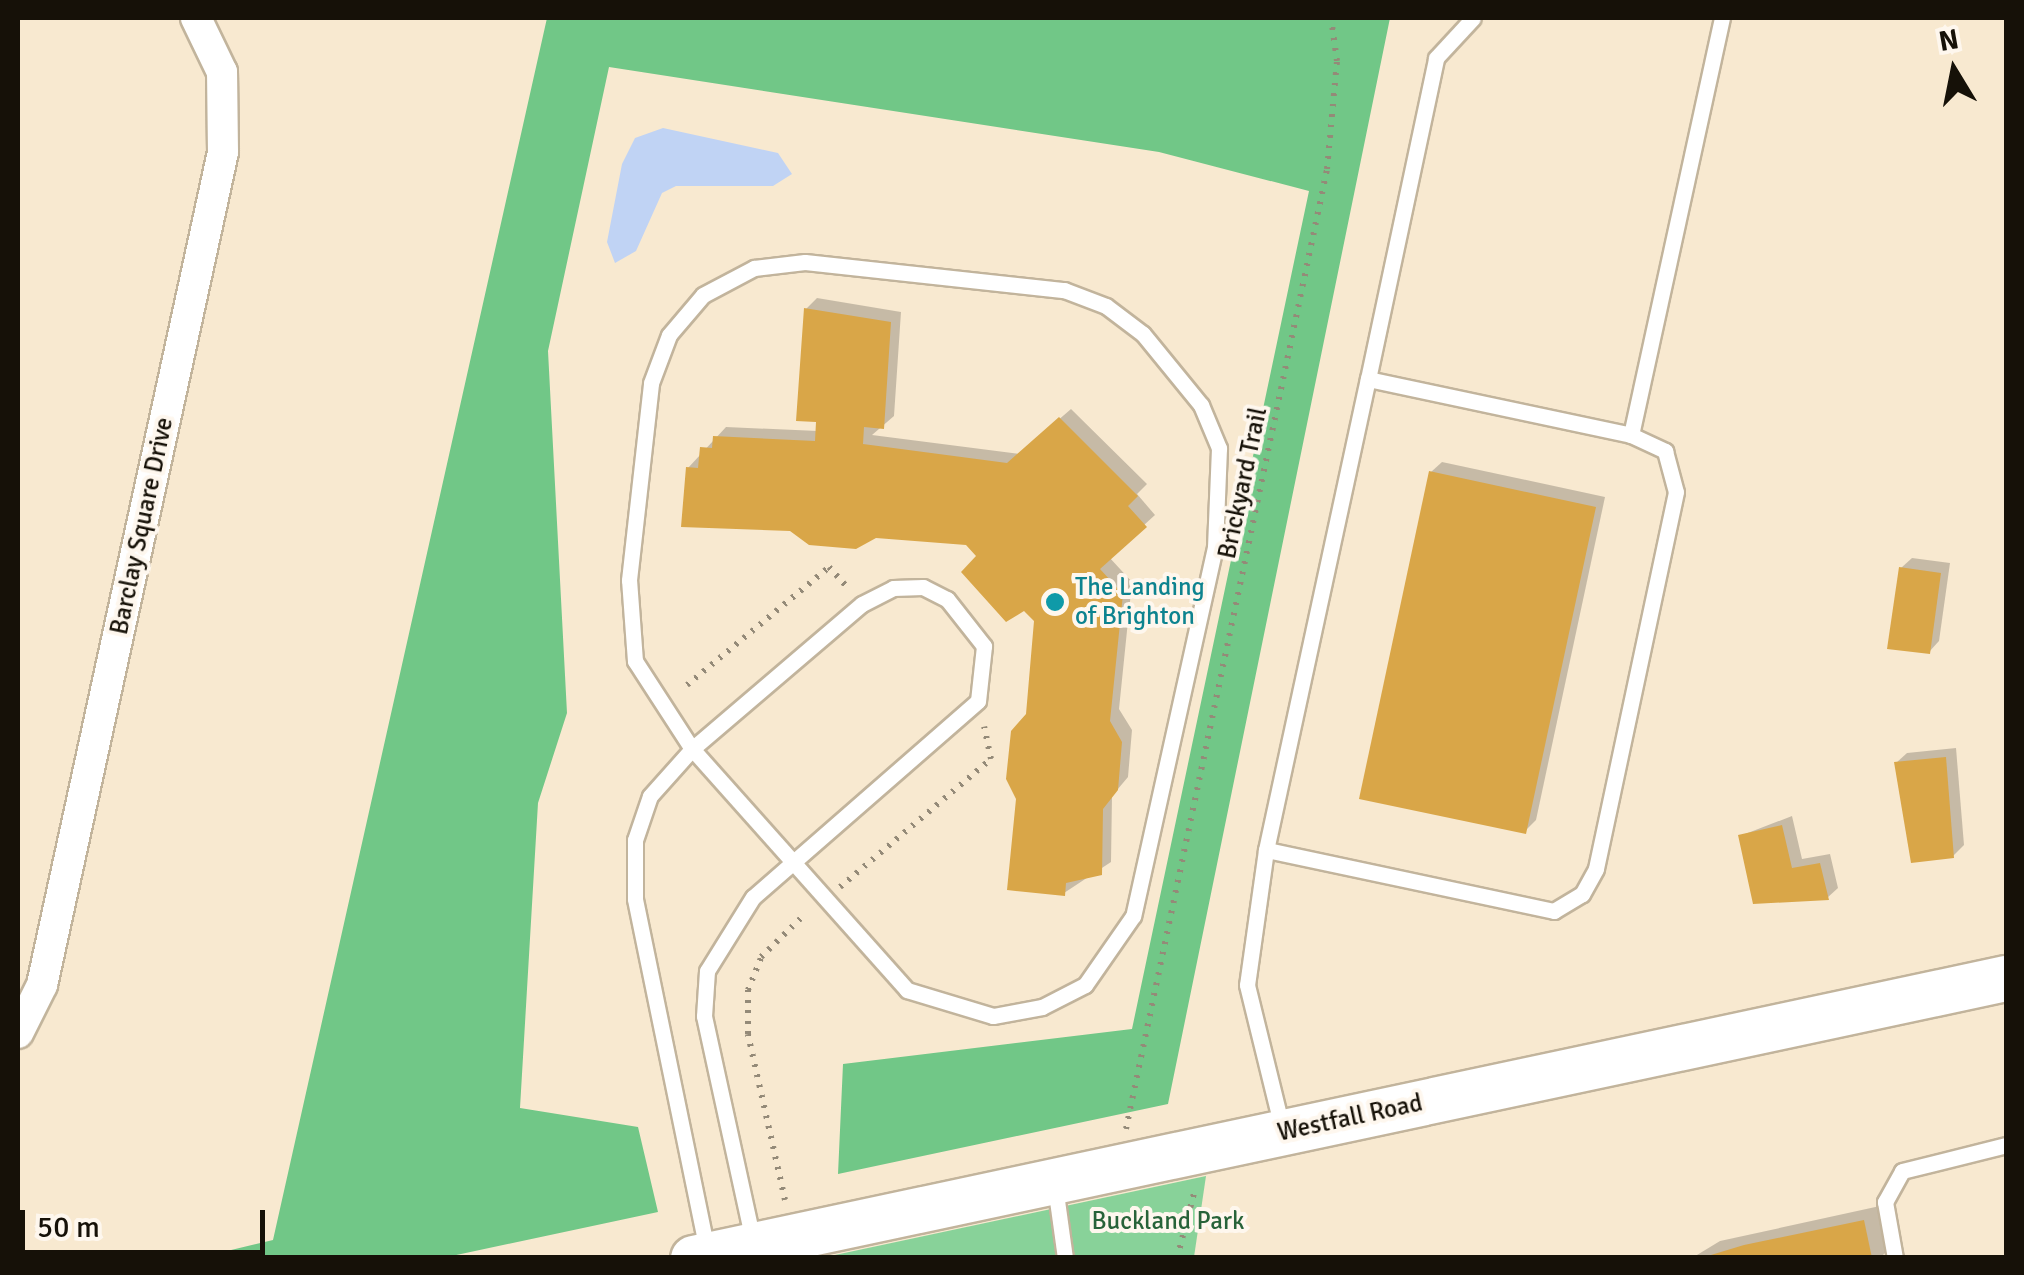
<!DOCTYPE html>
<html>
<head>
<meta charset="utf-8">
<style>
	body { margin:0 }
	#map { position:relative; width:2024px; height:1275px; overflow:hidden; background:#f8e9d0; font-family:Signika,sans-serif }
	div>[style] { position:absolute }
	.green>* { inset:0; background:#88d299 }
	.forest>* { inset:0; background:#71c787 }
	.water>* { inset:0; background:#c0d3f4 }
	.shadow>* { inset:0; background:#0003 }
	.building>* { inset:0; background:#d9a648 }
	.path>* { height:6px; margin-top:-3px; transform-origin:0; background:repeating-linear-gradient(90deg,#948a78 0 2.5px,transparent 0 10.5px) }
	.roads { filter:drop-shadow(2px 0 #c2b49c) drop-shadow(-2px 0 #c2b49c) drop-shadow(0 2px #c2b49c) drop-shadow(0 -2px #c2b49c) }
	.lane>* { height:15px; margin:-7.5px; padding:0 7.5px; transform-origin:7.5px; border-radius:7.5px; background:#fff }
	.street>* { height:30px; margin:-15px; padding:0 15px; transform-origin:15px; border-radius:15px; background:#fff }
	.secondary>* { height:45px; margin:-22.5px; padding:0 22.5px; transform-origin:22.5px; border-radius:22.5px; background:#fff }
	.dots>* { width:28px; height:28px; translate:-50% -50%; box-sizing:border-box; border:5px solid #fef7ee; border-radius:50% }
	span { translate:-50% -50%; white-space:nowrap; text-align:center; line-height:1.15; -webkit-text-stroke:8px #fef7ee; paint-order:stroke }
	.street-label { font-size:25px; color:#161108 }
	.culture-label { font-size:25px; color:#0d838f }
	.left { translate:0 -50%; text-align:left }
	.park-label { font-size:25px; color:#276339 }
	.frame { position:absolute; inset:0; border:20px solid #161108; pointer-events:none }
	.north { position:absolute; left:1904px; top:20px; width:100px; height:100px; -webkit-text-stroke:8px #fef7ee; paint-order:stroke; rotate:350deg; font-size:28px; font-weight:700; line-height:40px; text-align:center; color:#161108 }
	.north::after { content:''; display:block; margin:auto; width:35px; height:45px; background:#161108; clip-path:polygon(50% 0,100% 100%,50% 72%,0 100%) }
	.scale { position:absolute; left:20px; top:1210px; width:245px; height:45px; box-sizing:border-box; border:5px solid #161108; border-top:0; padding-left:12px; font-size:30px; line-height:35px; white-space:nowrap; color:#161108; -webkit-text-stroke:8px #fef7ee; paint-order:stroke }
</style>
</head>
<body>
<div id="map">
	<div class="green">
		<div style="clip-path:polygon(1206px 1176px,1194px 1257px,821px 1258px)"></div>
	</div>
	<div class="forest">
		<div style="clip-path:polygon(547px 18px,1390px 18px,1168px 1104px,838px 1174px,843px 1064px,1132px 1029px,1309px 191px,1159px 152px,609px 67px,548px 351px,567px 713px,538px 803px,520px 1108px,638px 1127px,658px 1212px,447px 1257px,202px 1257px,273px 1240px)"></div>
	</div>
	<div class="water">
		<div style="clip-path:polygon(663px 128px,778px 153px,792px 174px,773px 186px,676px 186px,662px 193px,636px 251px,615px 263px,607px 242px,622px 164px,635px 138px)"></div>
	</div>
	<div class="shadow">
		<div style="clip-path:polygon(817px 298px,901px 312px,894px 416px,872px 435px,1019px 454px,1071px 409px,1147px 484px,1137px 494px,1155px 515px,1109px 557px,1132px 582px,1119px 709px,1132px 730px,1128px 777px,1112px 796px,1111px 862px,1064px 893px,1028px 715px,1036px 620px,979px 556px,967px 542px,688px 468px,726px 427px,818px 431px,806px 309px)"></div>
		<div style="clip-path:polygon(1442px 462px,1605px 497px,1536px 820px,1525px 831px,1431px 472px)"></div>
		<div style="clip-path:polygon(1912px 558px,1950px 563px,1939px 641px,1929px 652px,1901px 568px)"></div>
		<div style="clip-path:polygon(1956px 748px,1964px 845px,1953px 856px,1896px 763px,1907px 753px)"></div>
		<div style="clip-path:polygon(1792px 816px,1802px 859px,1830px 854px,1838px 888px,1827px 898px,1740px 836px)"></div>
		<div style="clip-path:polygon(1880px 1206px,1889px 1249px,1880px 1258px,1692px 1258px,1720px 1241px)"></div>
	</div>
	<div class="building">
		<div style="clip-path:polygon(804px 308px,891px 322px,884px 429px,864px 427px,863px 444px,1007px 463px,1059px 417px,1138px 496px,1128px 506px,1147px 527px,1100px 569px,1123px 594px,1110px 721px,1122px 742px,1118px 790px,1103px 809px,1102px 875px,1066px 883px,1065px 896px,1007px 890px,1016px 799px,1006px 779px,1011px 731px,1026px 714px,1034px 621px,1024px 611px,1006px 622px,961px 572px,976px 556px,966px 545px,876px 538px,856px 549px,809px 545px,790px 531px,681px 527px,686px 467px,698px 468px,700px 447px,712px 448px,713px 436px,815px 441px,816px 422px,796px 421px)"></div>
		<div style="clip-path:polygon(1429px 471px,1596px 507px,1526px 834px,1359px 799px)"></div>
		<div style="clip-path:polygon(1899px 567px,1941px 573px,1930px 654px,1887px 649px)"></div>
		<div style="clip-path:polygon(1946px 757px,1954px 858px,1911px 863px,1894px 762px)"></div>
		<div style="clip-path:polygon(1782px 825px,1792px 868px,1820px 863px,1829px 900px,1753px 904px,1738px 835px)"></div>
		<div style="clip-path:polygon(1864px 1220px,1872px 1258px,1701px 1258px,1744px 1245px)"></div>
	</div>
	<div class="path">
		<div style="left:687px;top:685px;width:185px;rotate:-39.7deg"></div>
		<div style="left:829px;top:567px;width:28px;rotate:48deg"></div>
		<div style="left:840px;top:887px;width:198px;rotate:-40.3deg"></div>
		<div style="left:991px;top:759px;width:33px;rotate:-102deg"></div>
		<div style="left:1126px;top:1129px;width:981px;rotate:-78.17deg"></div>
		<div style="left:1327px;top:169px;width:108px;rotate:-84.7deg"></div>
		<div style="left:1337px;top:61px;width:43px;rotate:-97.9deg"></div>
		<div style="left:785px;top:1200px;width:170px;rotate:-102.6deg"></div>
		<div style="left:748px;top:1034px;width:44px;rotate:-90deg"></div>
		<div style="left:748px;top:990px;width:35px;rotate:-68deg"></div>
		<div style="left:761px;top:957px;width:60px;rotate:-44.3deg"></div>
		<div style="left:1177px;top:1258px;width:67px;rotate:-75.3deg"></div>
	</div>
	<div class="roads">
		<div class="lane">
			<div style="left:805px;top:262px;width:261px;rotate:6.2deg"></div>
			<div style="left:1064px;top:290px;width:45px;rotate:20.9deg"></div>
			<div style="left:1106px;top:306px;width:46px;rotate:37.1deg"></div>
			<div style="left:1143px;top:334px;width:92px;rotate:50.8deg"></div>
			<div style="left:1201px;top:405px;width:47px;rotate:67.3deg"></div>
			<div style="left:1219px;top:448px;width:99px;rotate:92.3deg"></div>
			<div style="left:1215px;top:547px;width:378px;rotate:102.5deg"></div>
			<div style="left:1133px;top:916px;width:84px;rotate:124.8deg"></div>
			<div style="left:1085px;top:985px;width:48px;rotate:152.9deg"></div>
			<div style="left:1042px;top:1007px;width:50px;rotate:169.6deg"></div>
			<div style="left:993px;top:1016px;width:90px;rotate:-163.2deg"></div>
			<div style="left:907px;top:990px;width:323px;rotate:-131.7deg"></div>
			<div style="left:692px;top:749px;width:105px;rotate:-122.9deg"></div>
			<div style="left:635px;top:661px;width:81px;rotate:-94.2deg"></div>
			<div style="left:629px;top:580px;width:198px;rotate:-83.6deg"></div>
			<div style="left:651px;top:383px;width:51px;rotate:-69.4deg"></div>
			<div style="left:669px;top:335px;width:52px;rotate:-49.6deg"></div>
			<div style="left:703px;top:295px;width:58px;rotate:-27.9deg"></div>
			<div style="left:754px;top:268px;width:51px;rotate:-6.7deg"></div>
			<div style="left:1368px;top:379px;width:328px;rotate:-78deg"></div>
			<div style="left:1436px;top:58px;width:54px;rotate:-47.2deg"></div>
			<div style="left:1631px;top:435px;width:427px;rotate:-77.7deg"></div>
			<div style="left:1266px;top:850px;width:482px;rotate:-77.8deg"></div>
			<div style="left:1368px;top:379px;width:269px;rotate:12deg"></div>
			<div style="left:1631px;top:435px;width:38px;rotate:25deg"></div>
			<div style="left:1665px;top:451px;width:42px;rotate:75deg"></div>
			<div style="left:1676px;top:492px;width:385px;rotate:102deg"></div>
			<div style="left:1596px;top:869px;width:29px;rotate:119deg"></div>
			<div style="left:1582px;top:894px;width:33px;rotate:149deg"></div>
			<div style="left:1554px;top:911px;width:294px;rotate:-168deg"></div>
			<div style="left:1266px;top:850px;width:136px;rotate:98deg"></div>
			<div style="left:1247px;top:985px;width:146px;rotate:76.2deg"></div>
			<div style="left:1055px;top:1186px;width:73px;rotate:82.1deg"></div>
			<div style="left:707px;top:1250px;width:358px;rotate:-101.6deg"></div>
			<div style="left:635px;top:899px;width:59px;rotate:-90deg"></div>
			<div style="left:635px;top:840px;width:46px;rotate:-71.2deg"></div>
			<div style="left:650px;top:796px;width:63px;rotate:-48.2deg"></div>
			<div style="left:692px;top:749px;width:223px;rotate:-40.5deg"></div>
			<div style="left:862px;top:604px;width:35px;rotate:-27deg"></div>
			<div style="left:893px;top:588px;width:30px;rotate:-2deg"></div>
			<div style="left:923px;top:587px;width:27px;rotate:27deg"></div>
			<div style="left:947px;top:599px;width:60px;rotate:51.8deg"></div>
			<div style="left:984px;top:646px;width:55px;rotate:96.2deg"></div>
			<div style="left:978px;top:701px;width:298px;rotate:138.9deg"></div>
			<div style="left:753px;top:897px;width:87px;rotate:121.9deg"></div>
			<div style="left:707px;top:971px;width:45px;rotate:93.8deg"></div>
			<div style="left:704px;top:1016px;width:230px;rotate:77.7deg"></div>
			<div style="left:1895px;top:1258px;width:57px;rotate:-100.1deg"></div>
			<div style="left:1885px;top:1202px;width:35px;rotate:-61deg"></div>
			<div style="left:1902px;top:1171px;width:107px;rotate:-14deg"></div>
		</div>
		<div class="street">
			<div style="left:18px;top:1033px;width:54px;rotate:-63.4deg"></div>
			<div style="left:42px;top:985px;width:852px;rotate:-77.74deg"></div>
			<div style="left:223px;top:152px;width:80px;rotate:-90.7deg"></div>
			<div style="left:222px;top:72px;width:60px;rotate:-115.7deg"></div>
		</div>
		<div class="secondary">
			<div style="left:693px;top:1258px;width:1343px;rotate:-12.04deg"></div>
		</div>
	</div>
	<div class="dots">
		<div style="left:1055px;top:602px;background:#0f9aa8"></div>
	</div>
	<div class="street-label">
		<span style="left:1243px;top:483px;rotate:-78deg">Brickyard Trail</span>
		<span style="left:142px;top:526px;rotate:-78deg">Barclay Square Drive</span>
		<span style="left:1350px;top:1118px;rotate:-12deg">Westfall Road</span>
	</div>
	<div class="culture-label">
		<span class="left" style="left:1075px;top:602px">The Landing<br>of Brighton</span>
	</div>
	<div class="park-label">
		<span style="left:1168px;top:1221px">Buckland Park</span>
	</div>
	<div class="frame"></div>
	<div class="north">N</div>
	<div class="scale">50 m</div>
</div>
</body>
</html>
